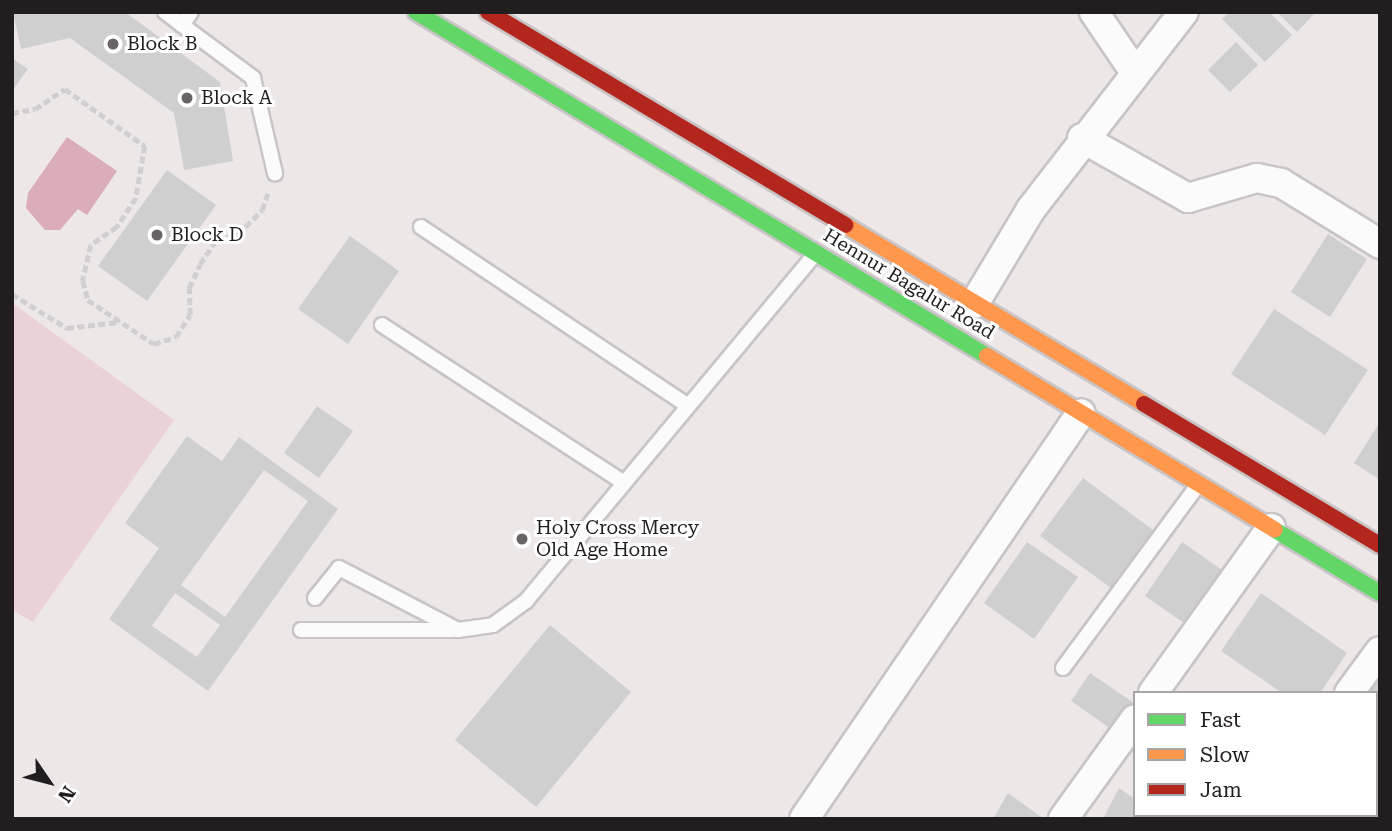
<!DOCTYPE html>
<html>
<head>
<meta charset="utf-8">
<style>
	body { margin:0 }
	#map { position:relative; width:1392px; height:831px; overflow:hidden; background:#ede7e8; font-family:"Roboto Serif",serif }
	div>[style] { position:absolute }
	.green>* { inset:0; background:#ead2d8 }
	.water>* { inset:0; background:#daadb9 }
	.building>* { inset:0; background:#d0cfcf }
	.path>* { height:4.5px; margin-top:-2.25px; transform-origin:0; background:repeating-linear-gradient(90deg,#d2cfd0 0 7px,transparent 0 10.5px) }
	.roads { filter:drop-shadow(2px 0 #c9c4c5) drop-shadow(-2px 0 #c9c4c5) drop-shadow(0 2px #c9c4c5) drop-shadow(0 -2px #c9c4c5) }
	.lane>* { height:14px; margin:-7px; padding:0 7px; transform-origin:7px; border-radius:7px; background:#fcfbfc }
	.street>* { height:28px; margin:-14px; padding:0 14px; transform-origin:14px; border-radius:14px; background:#fcfbfc }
	.fast>* { height:16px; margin:-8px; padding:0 8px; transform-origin:8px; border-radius:8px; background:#63d668 }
	.slow>* { height:16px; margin:-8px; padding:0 8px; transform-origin:8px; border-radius:8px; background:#ff974d }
	.jam>* { height:16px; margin:-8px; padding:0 8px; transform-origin:8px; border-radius:8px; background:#b3261e }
	.dots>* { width:19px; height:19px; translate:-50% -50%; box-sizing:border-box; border:4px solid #fff; border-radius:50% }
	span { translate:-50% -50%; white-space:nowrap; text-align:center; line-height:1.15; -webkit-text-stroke:6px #fff; paint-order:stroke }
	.poi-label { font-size:19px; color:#221d1e }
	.left { translate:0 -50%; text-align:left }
	.street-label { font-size:19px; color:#221d1e }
	.frame { position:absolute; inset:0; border:14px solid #221d1e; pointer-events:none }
	.legend { position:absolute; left:1133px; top:691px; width:245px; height:126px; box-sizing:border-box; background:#fff; border:2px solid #a7a5a5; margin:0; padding:9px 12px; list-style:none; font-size:21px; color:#221d1e }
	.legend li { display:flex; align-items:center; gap:14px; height:35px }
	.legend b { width:35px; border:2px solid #a7a5a5 }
	.north { position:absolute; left:14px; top:747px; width:70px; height:70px; -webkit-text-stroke:5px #fff; paint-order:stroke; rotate:125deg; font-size:19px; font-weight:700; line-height:28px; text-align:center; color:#221d1e }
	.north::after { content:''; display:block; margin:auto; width:24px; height:32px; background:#221d1e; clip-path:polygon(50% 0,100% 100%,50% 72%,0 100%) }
</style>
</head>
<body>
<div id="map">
	<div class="green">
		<div style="clip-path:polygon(12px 303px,174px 420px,33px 622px,12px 610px)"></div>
	</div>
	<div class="water">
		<div style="clip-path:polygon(67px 137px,117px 171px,87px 215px,78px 209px,60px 230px,45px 230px,26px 208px,28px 193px)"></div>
	</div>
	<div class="building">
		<div style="clip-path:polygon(13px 12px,125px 12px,220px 82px,233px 161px,184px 170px,174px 113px,70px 38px,21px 49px)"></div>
		<div style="clip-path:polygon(1229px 12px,1269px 12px,1292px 35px,1265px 62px,1222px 19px)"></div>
		<div style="clip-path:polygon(1277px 12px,1316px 12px,1297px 32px)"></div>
		<div style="clip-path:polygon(1236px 42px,1258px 65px,1230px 92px,1208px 70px)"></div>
		<div style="clip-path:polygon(12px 58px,28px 69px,12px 91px)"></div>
		<div style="clip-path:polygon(167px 170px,216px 205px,147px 301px,98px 266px)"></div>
		<div style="clip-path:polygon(1328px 234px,1367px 259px,1330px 317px,1291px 292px)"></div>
		<div style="clip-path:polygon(350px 236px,399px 271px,348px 344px,298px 309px)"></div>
		<div style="clip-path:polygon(1274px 309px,1368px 370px,1325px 435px,1231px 374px)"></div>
		<div style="clip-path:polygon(317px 406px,353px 431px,319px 478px,284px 453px)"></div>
		<div style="clip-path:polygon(1380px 422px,1380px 480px,1354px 463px)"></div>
		<div style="clip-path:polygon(evenodd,187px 436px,222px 461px,239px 437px,338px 509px,208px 691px,109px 619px,159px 548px,125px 523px,187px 436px,264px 470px,308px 501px,225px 617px,181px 585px,264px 470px,187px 436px,175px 593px,220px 625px,197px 657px,152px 626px,175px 593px)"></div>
		<div style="clip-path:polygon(1083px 478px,1153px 530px,1111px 588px,1040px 536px)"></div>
		<div style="clip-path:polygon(1027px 542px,1078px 577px,1034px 639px,984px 603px)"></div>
		<div style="clip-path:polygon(1182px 542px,1228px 574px,1191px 628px,1145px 596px)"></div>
		<div style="clip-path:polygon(1261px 593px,1347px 653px,1320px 693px,1282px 693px,1221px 651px)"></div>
		<div style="clip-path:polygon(550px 625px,631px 692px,536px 807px,455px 740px)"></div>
		<div style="clip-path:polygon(1090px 673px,1134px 703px,1114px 731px,1071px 701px)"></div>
		<div style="clip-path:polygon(1380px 675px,1380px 775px,1376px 781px,1376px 693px,1368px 693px)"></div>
		<div style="clip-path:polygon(1119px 788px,1135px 799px,1135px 815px,1161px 819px,1103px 819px)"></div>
		<div style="clip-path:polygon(1008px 793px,1044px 819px,993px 819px)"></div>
		<div style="clip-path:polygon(1376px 793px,1380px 819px,1358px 819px,1376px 815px)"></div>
		<div style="clip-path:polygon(1178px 815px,1220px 815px,1176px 819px)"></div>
	</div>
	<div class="path">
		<div style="left:12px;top:113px;width:23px;rotate:-10deg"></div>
		<div style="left:35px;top:109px;width:36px;rotate:-34deg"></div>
		<div style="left:65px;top:89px;width:98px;rotate:35.5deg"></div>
		<div style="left:145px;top:146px;width:53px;rotate:99.8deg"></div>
		<div style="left:136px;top:198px;width:35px;rotate:123deg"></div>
		<div style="left:117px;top:227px;width:32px;rotate:145deg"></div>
		<div style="left:91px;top:245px;width:37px;rotate:103deg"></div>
		<div style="left:83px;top:281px;width:20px;rotate:75deg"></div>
		<div style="left:88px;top:300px;width:79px;rotate:33.7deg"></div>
		<div style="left:154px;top:344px;width:23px;rotate:-18deg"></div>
		<div style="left:176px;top:337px;width:26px;rotate:-58deg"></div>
		<div style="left:190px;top:315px;width:27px;rotate:-92deg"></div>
		<div style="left:189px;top:288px;width:26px;rotate:-65deg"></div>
		<div style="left:200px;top:264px;width:29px;rotate:-56deg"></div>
		<div style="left:216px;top:240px;width:23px;rotate:-15deg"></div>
		<div style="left:238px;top:234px;width:34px;rotate:-45deg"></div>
		<div style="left:262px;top:210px;width:21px;rotate:-71deg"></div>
		<div style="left:12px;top:294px;width:65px;rotate:31.7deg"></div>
		<div style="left:67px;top:328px;width:51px;rotate:-6.7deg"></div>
	</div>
	<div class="roads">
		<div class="lane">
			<div style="left:165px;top:12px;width:21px;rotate:37deg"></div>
			<div style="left:191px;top:12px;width:16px;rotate:125deg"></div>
			<div style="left:182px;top:25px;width:89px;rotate:36.7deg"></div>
			<div style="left:253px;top:78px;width:98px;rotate:77deg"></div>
			<div style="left:421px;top:227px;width:321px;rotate:33.8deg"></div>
			<div style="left:382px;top:325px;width:289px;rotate:33.1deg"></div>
			<div style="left:315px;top:598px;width:38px;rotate:-51deg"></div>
			<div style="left:339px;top:568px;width:134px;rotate:27.5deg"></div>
			<div style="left:458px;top:630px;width:35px;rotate:-8deg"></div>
			<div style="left:493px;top:625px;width:41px;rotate:-36deg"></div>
			<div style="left:526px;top:601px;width:452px;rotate:-50.2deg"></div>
			<div style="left:301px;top:630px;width:152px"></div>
			<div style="left:1063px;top:668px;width:226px;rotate:-53.6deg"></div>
		</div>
		<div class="street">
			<div style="left:1094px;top:12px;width:71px;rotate:55.9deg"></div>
			<div style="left:1082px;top:138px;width:122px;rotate:29.5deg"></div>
			<div style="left:1188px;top:198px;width:72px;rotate:-16.2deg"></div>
			<div style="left:1257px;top:178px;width:25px;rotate:12deg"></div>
			<div style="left:1281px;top:183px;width:116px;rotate:31.6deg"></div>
			<div style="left:974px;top:304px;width:111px;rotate:-59deg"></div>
			<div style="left:1031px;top:209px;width:249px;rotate:-52.2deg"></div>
			<div style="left:1153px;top:693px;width:203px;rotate:-54.4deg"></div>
			<div style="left:1349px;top:693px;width:52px;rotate:-53.6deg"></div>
			<div style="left:804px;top:819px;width:491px;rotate:-55.7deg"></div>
			<div style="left:1063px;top:819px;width:123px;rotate:-54.2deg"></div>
			<div style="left:1257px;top:819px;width:5px;rotate:-53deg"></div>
		</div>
		<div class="fast">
			<div style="left:416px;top:12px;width:667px;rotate:31.07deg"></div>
			<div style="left:1275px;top:530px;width:122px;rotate:31deg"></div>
		</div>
		<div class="slow">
			<div style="left:845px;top:225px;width:348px;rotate:30.9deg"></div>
			<div style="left:987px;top:356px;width:336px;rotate:31.1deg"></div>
		</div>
		<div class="jam">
			<div style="left:488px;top:12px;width:416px;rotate:30.8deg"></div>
			<div style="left:1144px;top:404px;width:275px;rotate:30.9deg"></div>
		</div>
	</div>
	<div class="dots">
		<div style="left:113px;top:44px;background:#696465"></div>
		<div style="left:187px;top:98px;background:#696465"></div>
		<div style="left:157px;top:235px;background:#696465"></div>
		<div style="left:522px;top:539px;background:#696465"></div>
	</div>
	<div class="poi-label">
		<span class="left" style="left:127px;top:44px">Block B</span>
		<span class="left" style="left:201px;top:98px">Block A</span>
		<span class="left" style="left:171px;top:235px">Block D</span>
		<span class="left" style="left:536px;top:539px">Holy Cross Mercy<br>Old Age Home</span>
	</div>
	<div class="street-label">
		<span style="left:909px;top:284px;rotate:31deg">Hennur Bagalur Road</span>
	</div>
	<div class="frame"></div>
	<ul class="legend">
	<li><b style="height:9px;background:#63d668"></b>Fast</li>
	<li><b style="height:9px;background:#ff974d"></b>Slow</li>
	<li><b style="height:9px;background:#b3261e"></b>Jam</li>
	</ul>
	<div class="north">N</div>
</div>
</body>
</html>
